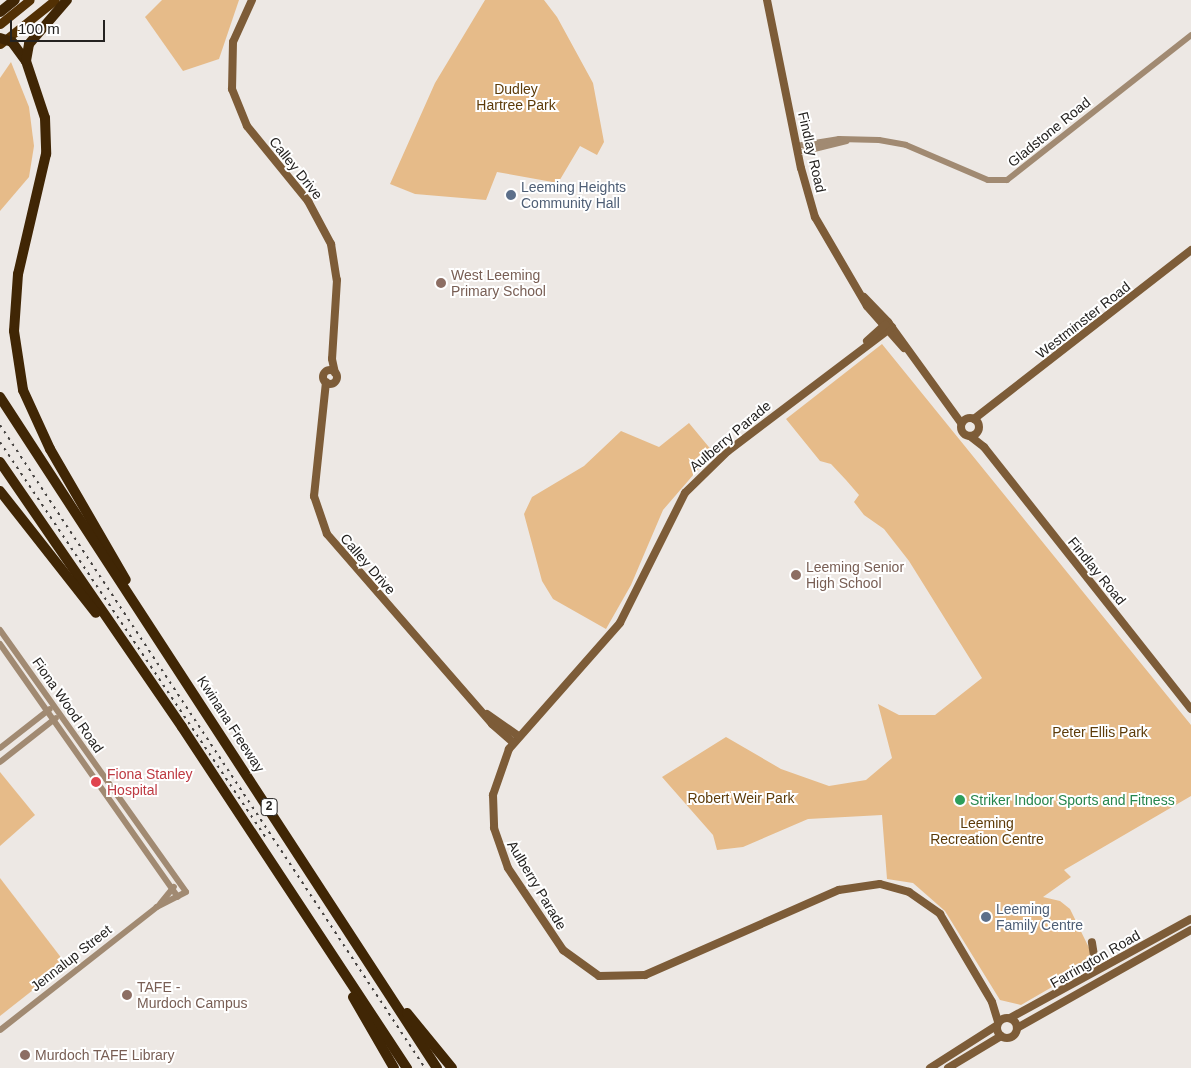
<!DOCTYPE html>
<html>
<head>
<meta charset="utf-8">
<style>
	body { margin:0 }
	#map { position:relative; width:1191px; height:1068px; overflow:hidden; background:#ede8e4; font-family:Helvetica,sans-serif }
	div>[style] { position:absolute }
	.green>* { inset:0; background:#e6bb89 }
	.tertiary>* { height:6px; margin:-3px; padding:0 3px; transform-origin:3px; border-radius:3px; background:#a18a72 }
	.secondary>* { height:8px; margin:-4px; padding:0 4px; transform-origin:4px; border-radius:4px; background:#7d5c38 }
	.secondary>.ring { margin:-4px; padding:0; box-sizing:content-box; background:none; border:8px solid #7d5c38; border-radius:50% }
	.trunk>* { height:9px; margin:-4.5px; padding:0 4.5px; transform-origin:4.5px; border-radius:4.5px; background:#523004 }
	.motorway>* { height:10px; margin:-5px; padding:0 5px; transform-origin:5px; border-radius:5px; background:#402605 }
	.rail>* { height:2px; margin-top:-1px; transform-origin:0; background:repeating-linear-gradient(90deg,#454240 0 2.5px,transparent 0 7.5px) }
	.dots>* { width:14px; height:14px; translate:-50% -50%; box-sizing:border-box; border:2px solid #fff; border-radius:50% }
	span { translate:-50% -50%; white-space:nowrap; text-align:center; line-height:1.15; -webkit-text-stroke:4px #fff; paint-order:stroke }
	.shield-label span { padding:1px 4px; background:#fff; border:1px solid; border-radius:4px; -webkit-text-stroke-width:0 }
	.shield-label { font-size:12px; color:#242220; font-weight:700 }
	.park-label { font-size:14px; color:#5d3b09 }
	.street-label { font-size:14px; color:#242220 }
	.service-label { font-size:14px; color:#4e5e75 }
	.left { translate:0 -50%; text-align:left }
	.education-label { font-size:14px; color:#785e54 }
	.health-label { font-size:14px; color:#be3a42 }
	.leisure-label { font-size:14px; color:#27864d }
	.scale { position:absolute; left:10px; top:20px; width:95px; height:22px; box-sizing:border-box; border:2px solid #242220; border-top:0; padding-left:6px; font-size:15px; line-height:18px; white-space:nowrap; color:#242220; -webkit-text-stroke:4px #fff; paint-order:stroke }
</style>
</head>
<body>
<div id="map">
	<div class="green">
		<div style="clip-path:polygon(162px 0,239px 0,219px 59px,183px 71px,145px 17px)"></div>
		<div style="clip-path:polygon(485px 0,544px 0,557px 17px,593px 83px,604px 142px,597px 155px,580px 146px,558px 183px,497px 172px,486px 200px,415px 194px,390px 184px,435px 83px)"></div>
		<div style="clip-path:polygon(11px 62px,29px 107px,34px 146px,29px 177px,0 211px,0 78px)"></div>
		<div style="clip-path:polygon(882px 344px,1191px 725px,1191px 796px,1064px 870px,1071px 877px,1043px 897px,1060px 901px,1070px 909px,1093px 956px,1090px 965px,1021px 1005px,1000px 1000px,945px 911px,913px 883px,887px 879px,882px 815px,808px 819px,743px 847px,717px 850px,713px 835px,662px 777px,726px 737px,781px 769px,829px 786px,866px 780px,892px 758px,878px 704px,899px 715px,935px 715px,982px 678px,909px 561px,884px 529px,864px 515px,854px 502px,859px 495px,846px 480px,831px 464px,820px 461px,786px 419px)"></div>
		<div style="clip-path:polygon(689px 423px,713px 452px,663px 510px,631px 585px,606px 629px,553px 599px,542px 581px,524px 514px,532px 497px,584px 466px,621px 431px,659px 447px)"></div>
		<div style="clip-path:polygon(0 772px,35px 815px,0 846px)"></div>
		<div style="clip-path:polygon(0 878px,66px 964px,0 1016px)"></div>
	</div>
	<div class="tertiary">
		<div style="left:796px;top:146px;width:44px;rotate:-9.2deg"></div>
		<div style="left:839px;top:139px;width:40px;rotate:1.4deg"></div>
		<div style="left:879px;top:140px;width:27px;rotate:10deg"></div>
		<div style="left:906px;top:145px;width:89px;rotate:23.1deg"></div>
		<div style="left:988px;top:180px;width:19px"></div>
		<div style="left:1007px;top:180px;width:234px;rotate:-38.2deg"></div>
		<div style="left:798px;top:153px;width:50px;rotate:-13.8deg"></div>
		<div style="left:0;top:630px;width:321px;rotate:54.6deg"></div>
		<div style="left:186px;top:892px;width:33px;rotate:153deg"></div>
		<div style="left:157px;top:907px;width:199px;rotate:141.9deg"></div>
		<div style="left:0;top:644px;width:309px;rotate:54.9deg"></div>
		<div style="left:0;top:748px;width:63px;rotate:-38deg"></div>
		<div style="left:0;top:762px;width:71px;rotate:-38.2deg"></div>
		<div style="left:160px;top:904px;width:22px;rotate:-51deg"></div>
	</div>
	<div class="secondary">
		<div style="left:252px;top:0;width:46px;rotate:114.3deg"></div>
		<div style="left:233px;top:42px;width:47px;rotate:91.2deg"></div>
		<div style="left:232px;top:89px;width:40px;rotate:68deg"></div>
		<div style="left:247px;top:126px;width:97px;rotate:50.9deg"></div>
		<div style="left:308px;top:201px;width:49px;rotate:61.9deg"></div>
		<div style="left:331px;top:244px;width:36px;rotate:81deg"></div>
		<div style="left:337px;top:280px;width:79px;rotate:93.6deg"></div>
		<div style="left:332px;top:359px;width:14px;rotate:78deg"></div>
		<div style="left:767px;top:0;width:171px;rotate:78.6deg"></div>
		<div style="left:801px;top:168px;width:51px;rotate:74.1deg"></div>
		<div style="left:815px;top:217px;width:103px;rotate:59.7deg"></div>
		<div style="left:867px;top:306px;width:56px;rotate:48.6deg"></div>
		<div style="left:864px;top:297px;width:35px;rotate:46deg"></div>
		<div style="left:888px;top:322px;width:125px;rotate:54.1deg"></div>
		<div style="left:892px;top:327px;width:206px;rotate:142.9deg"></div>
		<div style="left:728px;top:451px;width:60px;rotate:135.7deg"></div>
		<div style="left:685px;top:493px;width:145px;rotate:116.6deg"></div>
		<div style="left:620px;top:623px;width:168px;rotate:131.4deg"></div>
		<div style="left:509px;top:749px;width:49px;rotate:109.2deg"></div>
		<div style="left:493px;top:795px;width:33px;rotate:88deg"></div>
		<div style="left:494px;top:828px;width:42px;rotate:70.7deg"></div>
		<div style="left:508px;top:868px;width:99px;rotate:56.1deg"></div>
		<div style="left:563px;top:950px;width:44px;rotate:35.8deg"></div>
		<div style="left:599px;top:976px;width:46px;rotate:-1.2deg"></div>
		<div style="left:645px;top:975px;width:212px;rotate:-23.7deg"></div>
		<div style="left:839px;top:890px;width:41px;rotate:-8.3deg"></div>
		<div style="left:880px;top:884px;width:30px;rotate:15deg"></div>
		<div style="left:909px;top:892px;width:38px;rotate:35deg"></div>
		<div style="left:940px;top:914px;width:102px;rotate:59.4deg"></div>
		<div style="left:992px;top:1002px;width:21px;rotate:73deg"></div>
		<div style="left:867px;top:341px;width:25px;rotate:-42deg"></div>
		<div class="ring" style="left:323px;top:370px;width:6px;height:6px"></div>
		<div style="left:326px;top:382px;width:115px;rotate:96deg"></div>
		<div style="left:314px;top:496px;width:40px;rotate:71.1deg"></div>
		<div style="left:327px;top:534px;width:252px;rotate:49deg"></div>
		<div style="left:492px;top:724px;width:28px;rotate:41deg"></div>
		<div class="ring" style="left:961px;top:418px;width:10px;height:10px"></div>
		<div style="left:974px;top:419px;width:275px;rotate:-37.9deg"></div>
		<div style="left:970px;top:436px;width:18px;rotate:38deg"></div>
		<div style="left:984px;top:447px;width:334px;rotate:51.7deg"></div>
		<div style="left:487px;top:714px;width:38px;rotate:35deg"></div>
		<div style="left:1083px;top:976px;width:18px;rotate:-49deg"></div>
		<div style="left:1095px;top:962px;width:20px;rotate:-99deg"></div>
		<div class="ring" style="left:997px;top:1018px;width:12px;height:12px"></div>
		<div style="left:1010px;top:1018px;width:206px;rotate:-28.7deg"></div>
		<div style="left:1017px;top:1028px;width:200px;rotate:-29.4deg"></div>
		<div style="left:930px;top:1068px;width:78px;rotate:-32.5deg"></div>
		<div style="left:948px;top:1068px;width:62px;rotate:-31.1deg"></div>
	</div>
	<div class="trunk">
		<div style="left:0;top:24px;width:38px;rotate:-39deg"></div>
		<div style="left:0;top:44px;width:70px;rotate:-38.7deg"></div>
	</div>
	<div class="motorway">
		<div style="left:0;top:12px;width:19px;rotate:-39deg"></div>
		<div style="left:0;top:38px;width:13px;rotate:18deg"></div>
		<div style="left:12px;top:42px;width:24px;rotate:54deg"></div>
		<div style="left:26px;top:61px;width:60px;rotate:71.6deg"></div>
		<div style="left:45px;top:118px;width:36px;rotate:88deg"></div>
		<div style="left:46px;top:154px;width:123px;rotate:103.1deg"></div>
		<div style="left:18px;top:274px;width:57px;rotate:94deg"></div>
		<div style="left:14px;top:331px;width:60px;rotate:81.3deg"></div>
		<div style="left:23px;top:390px;width:65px;rotate:65.4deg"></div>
		<div style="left:50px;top:449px;width:151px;rotate:59.9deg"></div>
		<div style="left:26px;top:61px;width:17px;rotate:-80deg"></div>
		<div style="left:29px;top:44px;width:58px;rotate:-49.2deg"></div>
		<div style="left:0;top:397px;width:801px;rotate:56.93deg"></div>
		<div style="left:0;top:462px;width:321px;rotate:55.5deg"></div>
		<div style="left:182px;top:727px;width:409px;rotate:56.6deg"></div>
		<div style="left:0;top:491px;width:155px;rotate:51.8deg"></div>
		<div style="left:353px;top:997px;width:82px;rotate:60deg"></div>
		<div style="left:407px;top:1013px;width:71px;rotate:50.7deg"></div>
	</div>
	<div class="rail">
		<div style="left:0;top:425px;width:771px;rotate:56.54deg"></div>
		<div style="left:0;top:442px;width:479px;rotate:56.1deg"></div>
	</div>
	<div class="dots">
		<div style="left:511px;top:195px;background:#5c6f8a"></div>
		<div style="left:441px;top:283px;background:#8d6e63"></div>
		<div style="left:796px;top:575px;background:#8d6e63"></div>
		<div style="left:96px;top:782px;background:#e0444e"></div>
		<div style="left:960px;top:800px;background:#2e9e5b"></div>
		<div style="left:986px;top:917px;background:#5c6f8a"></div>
		<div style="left:127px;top:995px;background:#8d6e63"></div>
		<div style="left:25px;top:1055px;background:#8d6e63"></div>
	</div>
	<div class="shield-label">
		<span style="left:269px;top:807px">2</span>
	</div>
	<div class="park-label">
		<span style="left:516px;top:97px">Dudley<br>Hartree Park</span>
		<span style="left:1100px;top:732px">Peter Ellis Park</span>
		<span style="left:741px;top:798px">Robert Weir Park</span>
		<span style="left:987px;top:831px">Leeming<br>Recreation Centre</span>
	</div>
	<div class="street-label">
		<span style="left:1049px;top:132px;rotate:-39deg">Gladstone Road</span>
		<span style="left:812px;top:152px;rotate:77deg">Findlay Road</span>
		<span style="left:296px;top:168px;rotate:51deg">Calley Drive</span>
		<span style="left:1083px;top:320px;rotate:-38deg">Westminster Road</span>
		<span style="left:730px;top:436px;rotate:-40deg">Aulberry Parade</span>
		<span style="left:368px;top:564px;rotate:49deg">Calley Drive</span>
		<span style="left:1097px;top:571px;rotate:51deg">Findlay Road</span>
		<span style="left:68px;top:705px;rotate:55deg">Fiona Wood Road</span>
		<span style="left:231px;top:724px;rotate:57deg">Kwinana Freeway</span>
		<span style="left:537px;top:885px;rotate:59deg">Aulberry Parade</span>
		<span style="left:71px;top:958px;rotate:-38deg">Jennalup Street</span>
		<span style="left:1095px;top:959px;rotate:-30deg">Farrington Road</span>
	</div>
	<div class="service-label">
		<span class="left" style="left:521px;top:195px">Leeming Heights<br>Community Hall</span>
		<span class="left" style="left:996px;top:917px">Leeming<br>Family Centre</span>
	</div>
	<div class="education-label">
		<span class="left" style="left:451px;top:283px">West Leeming<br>Primary School</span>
		<span class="left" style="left:806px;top:575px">Leeming Senior<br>High School</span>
		<span class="left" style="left:137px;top:995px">TAFE -<br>Murdoch Campus</span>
		<span class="left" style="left:35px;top:1055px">Murdoch TAFE Library</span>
	</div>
	<div class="health-label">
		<span class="left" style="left:107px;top:782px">Fiona Stanley<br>Hospital</span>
	</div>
	<div class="leisure-label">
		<span class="left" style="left:970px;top:800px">Striker Indoor Sports and Fitness</span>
	</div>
	<div class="scale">100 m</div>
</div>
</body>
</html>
